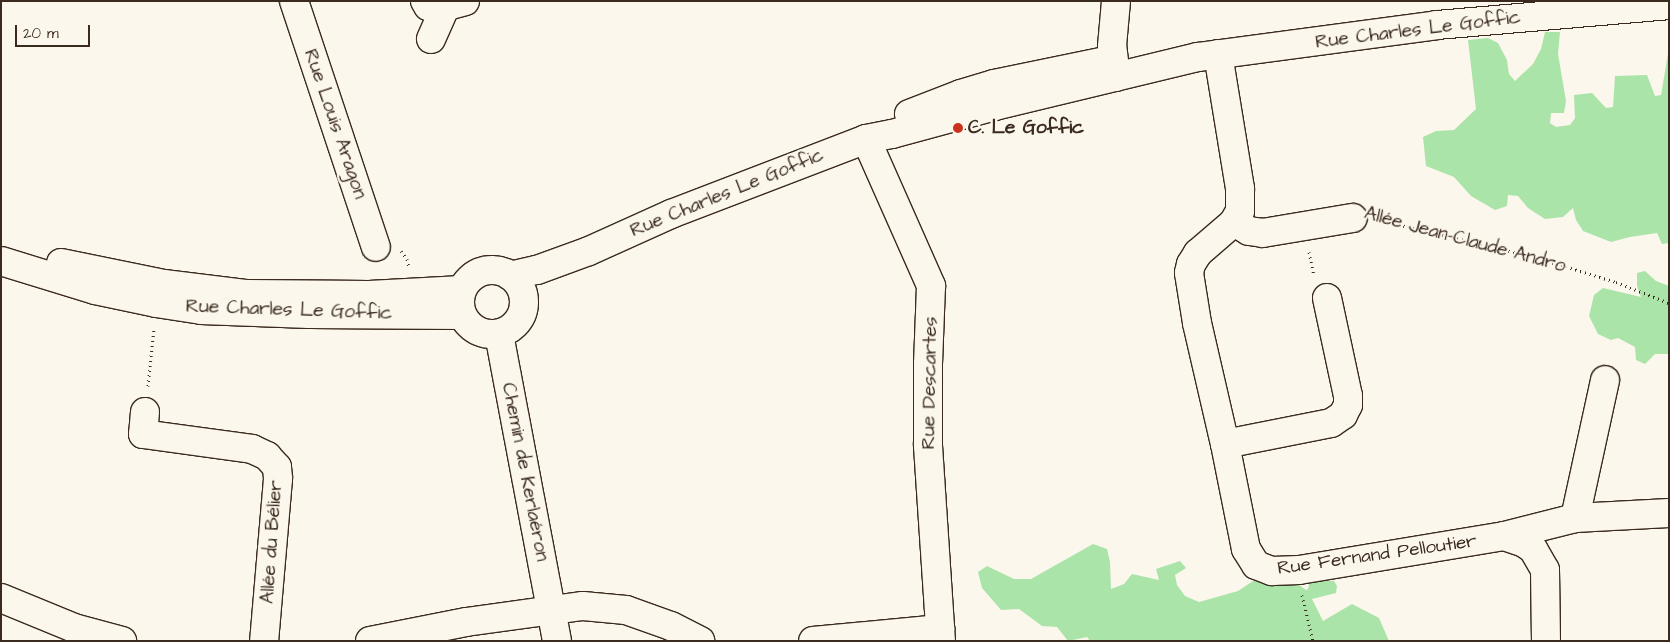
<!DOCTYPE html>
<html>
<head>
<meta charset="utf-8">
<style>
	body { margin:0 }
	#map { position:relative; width:1670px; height:642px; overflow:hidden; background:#fbf7ec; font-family:"Architects Daughter",sans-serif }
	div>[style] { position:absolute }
	.green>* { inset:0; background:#abe4a9 }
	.path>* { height:3px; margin-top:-1.5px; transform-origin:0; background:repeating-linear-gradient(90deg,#3b2a1e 0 1px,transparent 0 5px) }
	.roads { filter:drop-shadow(1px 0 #3b2a1e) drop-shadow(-1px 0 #3b2a1e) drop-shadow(0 1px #3b2a1e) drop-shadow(0 -1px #3b2a1e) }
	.minor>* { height:28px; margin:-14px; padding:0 14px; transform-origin:14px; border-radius:14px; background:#fbf7ec }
	.tertiary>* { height:28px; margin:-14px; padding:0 14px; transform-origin:14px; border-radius:14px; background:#fbf7ec }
	.tertiary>.ring { margin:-14px; padding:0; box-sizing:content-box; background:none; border:28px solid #fbf7ec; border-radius:50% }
	.dots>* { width:14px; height:14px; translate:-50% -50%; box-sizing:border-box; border:2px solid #fbf7ec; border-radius:50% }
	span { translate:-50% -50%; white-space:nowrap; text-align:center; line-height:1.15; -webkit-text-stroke:4.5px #fbf7ec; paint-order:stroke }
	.street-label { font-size:19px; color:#3b2a1e }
	.poi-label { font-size:19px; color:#3b2a1e; font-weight:700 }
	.left { translate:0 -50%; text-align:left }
	.frame { position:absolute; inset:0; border:2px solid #3b2a1e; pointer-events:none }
	.scale { position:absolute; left:15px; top:25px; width:75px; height:22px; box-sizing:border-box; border:2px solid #3b2a1e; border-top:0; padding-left:6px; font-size:15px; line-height:18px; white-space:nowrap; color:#3b2a1e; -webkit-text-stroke:4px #fbf7ec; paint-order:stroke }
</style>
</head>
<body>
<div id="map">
	<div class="green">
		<div style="clip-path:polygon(1545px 32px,1560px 32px,1558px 54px,1566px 101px,1564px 113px,1551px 113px,1550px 123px,1556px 127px,1570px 125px,1575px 118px,1574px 95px,1592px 93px,1606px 108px,1613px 107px,1615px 76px,1647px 75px,1655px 96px,1661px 95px,1669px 48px,1669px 243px,1662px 244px,1657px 233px,1630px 237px,1611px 242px,1583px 231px,1576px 220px,1573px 208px,1563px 217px,1545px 219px,1528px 208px,1518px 196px,1508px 195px,1507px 206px,1495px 210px,1471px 196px,1454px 177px,1426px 166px,1423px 137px,1436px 131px,1454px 130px,1476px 109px,1468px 40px,1488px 38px,1498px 43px,1507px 60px,1509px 74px,1515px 81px,1533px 64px,1541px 49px)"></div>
		<div style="clip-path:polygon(1645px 271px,1656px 281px,1669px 286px,1669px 354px,1655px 354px,1645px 364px,1636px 360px,1635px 347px,1618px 338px,1611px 340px,1598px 334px,1589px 316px,1594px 295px,1603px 288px,1641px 297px,1637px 286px,1637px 273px)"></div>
		<div style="clip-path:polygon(1093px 544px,1107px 549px,1110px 562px,1111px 589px,1124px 584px,1132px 574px,1159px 580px,1156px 569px,1180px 561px,1186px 568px,1175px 575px,1177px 585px,1185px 596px,1199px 602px,1238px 591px,1259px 577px,1294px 581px,1306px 590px,1308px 589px,1310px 580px,1334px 581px,1337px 586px,1336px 593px,1312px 599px,1323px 621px,1352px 604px,1379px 618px,1389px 641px,1090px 641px,1087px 637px,1068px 641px,1057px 627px,1042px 626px,1019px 609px,1001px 610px,982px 588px,978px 572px,987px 566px,1014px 579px,1031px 579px)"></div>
	</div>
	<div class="path">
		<div style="left:1379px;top:220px;width:118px;rotate:13.2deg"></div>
		<div style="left:1494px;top:247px;width:69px;rotate:15deg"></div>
		<div style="left:1561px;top:265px;width:58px;rotate:17.2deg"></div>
		<div style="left:1616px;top:282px;width:57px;rotate:21.6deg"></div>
		<div style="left:401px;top:251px;width:10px;rotate:53deg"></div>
		<div style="left:407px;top:259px;width:8px;rotate:76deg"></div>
		<div style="left:1309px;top:252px;width:24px;rotate:78deg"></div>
		<div style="left:148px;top:386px;width:58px;rotate:-84.1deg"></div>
		<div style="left:1302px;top:595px;width:47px;rotate:76.6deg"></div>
	</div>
	<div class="roads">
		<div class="minor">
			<div style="left:294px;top:1px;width:259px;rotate:71.6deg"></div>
			<div style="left:425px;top:1px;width:6px;rotate:59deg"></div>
			<div style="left:428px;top:6px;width:9px;rotate:21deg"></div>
			<div style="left:436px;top:9px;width:30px;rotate:-15deg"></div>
			<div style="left:431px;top:39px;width:35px;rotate:-66deg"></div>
			<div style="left:1218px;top:54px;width:137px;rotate:80.7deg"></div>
			<div style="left:1240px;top:189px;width:22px;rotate:90deg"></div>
			<div style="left:1240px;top:211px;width:13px;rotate:119deg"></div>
			<div style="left:1234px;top:222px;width:48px;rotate:139.3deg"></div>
			<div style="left:1198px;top:253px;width:13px;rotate:122deg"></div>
			<div style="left:1191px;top:264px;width:9px;rotate:103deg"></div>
			<div style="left:1189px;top:273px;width:51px;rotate:80.9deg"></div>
			<div style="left:1197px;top:323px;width:124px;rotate:77deg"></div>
			<div style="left:1116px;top:77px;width:31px;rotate:-97deg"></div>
			<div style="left:1112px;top:46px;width:45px;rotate:-84.9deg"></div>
			<div style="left:866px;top:139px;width:161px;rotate:66.1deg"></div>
			<div style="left:931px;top:286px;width:78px;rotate:92.2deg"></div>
			<div style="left:928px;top:364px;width:82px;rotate:90deg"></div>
			<div style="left:928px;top:446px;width:195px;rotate:86.2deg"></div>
			<div style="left:1234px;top:222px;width:17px;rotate:31deg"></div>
			<div style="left:1249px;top:231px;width:14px;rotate:8deg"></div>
			<div style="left:1263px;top:233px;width:91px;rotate:-9.5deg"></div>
			<div style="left:1327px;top:298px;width:100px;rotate:77.9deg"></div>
			<div style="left:1348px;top:396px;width:9px;rotate:90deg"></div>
			<div style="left:1348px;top:405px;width:11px;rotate:117deg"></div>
			<div style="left:1343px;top:415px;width:14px;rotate:146deg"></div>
			<div style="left:1331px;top:423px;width:108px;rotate:168.8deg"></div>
			<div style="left:1225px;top:444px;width:107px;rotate:78.7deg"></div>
			<div style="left:1246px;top:549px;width:19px;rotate:58deg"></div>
			<div style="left:1256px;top:565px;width:17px;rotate:21deg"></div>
			<div style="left:1272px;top:571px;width:27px;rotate:-2deg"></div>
			<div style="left:1299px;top:570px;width:208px;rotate:-9.4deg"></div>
			<div style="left:1504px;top:536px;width:73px;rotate:-14.2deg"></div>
			<div style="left:1575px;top:518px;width:94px;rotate:-3deg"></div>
			<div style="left:499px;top:334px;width:312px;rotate:79.3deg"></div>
			<div style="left:145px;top:412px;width:22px;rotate:95deg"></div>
			<div style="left:143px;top:434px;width:110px;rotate:7.8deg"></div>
			<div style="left:252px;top:449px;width:17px;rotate:25deg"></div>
			<div style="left:267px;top:456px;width:15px;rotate:48deg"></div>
			<div style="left:277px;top:467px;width:12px;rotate:85deg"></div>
			<div style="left:278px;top:479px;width:163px;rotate:94.9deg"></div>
			<div style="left:1575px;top:518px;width:141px;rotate:-77.7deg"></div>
			<div style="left:1504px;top:536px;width:21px;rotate:19deg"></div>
			<div style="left:1524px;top:543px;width:11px;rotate:34deg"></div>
			<div style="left:1533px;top:549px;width:24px;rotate:60deg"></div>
			<div style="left:1545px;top:570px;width:71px;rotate:89.2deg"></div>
			<div style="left:1px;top:598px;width:79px;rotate:22.3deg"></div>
			<div style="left:74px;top:628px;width:50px;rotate:15.2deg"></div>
			<div style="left:370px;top:641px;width:98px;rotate:-11.2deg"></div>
			<div style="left:466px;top:622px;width:118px;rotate:-7.8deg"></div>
			<div style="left:583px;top:606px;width:43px;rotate:5.3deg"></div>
			<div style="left:626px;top:610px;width:48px;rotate:19.6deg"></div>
			<div style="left:671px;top:626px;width:33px;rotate:27deg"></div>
			<div style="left:813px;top:641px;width:128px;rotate:-5.4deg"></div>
		</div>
		<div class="tertiary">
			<div style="left:909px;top:114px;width:56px;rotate:-21deg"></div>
			<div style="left:961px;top:94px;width:34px;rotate:-17deg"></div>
			<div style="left:994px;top:84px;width:109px;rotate:-11.6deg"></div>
			<div style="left:1px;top:261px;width:98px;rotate:17.1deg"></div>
			<div style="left:95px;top:290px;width:62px;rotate:12deg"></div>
			<div style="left:156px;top:303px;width:46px;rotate:8.8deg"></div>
			<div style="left:201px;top:310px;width:108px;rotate:2.1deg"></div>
			<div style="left:309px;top:314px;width:153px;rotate:0.4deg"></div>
			<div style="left:61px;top:263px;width:105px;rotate:11.5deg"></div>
			<div style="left:164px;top:284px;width:84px;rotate:6.9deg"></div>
			<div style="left:247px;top:294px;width:122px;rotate:0.5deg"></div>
			<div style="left:369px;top:295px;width:93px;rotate:-3.1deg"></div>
			<div class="ring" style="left:460px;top:270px;width:36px;height:36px"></div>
			<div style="left:510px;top:276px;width:28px;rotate:-13deg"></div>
			<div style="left:537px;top:270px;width:55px;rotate:-20.1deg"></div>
			<div style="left:589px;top:251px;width:90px;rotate:-24.3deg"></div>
			<div style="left:671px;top:214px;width:209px;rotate:-21deg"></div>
			<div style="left:866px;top:139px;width:26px;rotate:-11deg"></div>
			<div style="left:892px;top:134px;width:107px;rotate:-15.2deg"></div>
			<div style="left:995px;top:106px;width:209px;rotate:-13.6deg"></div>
			<div style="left:1198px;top:57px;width:241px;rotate:-7.6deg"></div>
			<div style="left:1437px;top:25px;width:233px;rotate:-4.9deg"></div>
		</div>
	</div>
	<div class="dots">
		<div style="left:958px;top:128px;background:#c8321e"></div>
	</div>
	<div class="street-label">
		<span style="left:1418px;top:30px;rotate:-7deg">Rue Charles Le Goffic</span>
		<span style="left:335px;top:124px;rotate:71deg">Rue Louis Aragon</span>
		<span style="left:727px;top:193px;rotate:-22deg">Rue Charles Le Goffic</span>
		<span style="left:1465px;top:240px;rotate:15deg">Allée Jean-Claude Andro</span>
		<span style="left:289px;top:310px;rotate:2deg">Rue Charles Le Goffic</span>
		<span style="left:930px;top:383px;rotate:-89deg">Rue Descartes</span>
		<span style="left:525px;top:472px;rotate:79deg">Chemin de Kerlaéron</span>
		<span style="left:272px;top:542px;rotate:-86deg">Allée du Bélier</span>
		<span style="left:1377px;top:555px;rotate:-8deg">Rue Fernand Pelloutier</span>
	</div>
	<div class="poi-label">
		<span class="left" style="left:968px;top:128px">C. Le Goffic</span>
	</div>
	<div class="frame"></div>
	<div class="scale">20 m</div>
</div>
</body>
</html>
